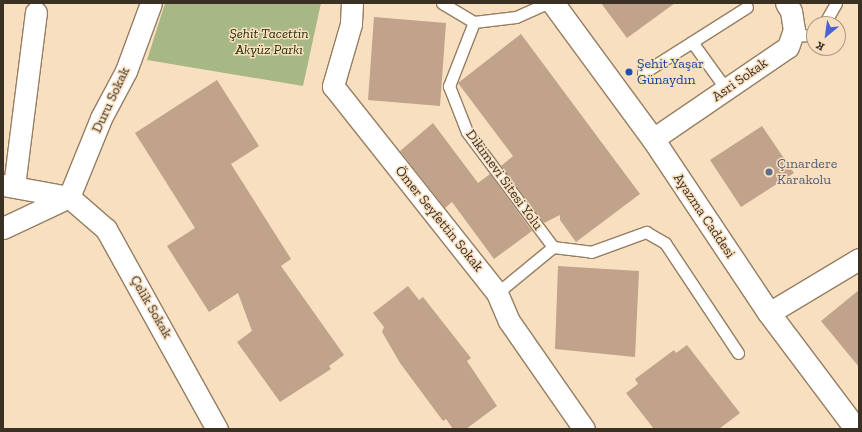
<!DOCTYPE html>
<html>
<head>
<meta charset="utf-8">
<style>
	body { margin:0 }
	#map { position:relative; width:862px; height:432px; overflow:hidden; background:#f8dfc0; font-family:"Zilla Slab",serif }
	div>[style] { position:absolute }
	.green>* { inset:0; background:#a7b885 }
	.building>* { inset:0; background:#c0a38a }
	.roads { filter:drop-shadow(1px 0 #957e62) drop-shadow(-1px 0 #957e62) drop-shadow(0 1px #957e62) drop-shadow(0 -1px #957e62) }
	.lane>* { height:11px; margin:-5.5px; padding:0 5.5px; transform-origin:5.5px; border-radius:5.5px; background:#fff }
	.street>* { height:21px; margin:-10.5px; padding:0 10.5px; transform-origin:10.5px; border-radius:10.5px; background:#fff }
	.secondary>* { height:22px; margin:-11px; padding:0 11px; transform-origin:11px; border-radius:11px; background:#fff }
	.dots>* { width:11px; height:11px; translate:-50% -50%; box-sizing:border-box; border:2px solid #f8dfc0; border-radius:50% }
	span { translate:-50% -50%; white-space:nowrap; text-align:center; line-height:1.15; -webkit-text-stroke:3px #f8dfc0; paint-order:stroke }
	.park-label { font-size:14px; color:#252f08; font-style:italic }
	.transit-label { font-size:14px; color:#164399 }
	.left { translate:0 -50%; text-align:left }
	.street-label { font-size:14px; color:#3a3024 }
	.service-label { font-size:14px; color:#4e5e75 }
	.frame { position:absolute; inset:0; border:4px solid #3a3024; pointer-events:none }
	.north { position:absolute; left:806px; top:16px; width:40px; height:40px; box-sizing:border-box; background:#f8dfc0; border:1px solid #ac9982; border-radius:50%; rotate:209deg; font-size:11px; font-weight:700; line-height:16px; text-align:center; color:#3a3024 }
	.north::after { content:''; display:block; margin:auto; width:14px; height:18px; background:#4c61d6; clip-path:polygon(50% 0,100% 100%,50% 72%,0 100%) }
</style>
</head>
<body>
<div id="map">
	<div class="green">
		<div style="clip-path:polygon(165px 3px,321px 3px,303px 86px,147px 60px)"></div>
	</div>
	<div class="building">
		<div style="clip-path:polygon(601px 3px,675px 3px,627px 38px)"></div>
		<div style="clip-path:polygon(374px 17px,446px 23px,440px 106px,368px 100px)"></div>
		<div style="clip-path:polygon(521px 34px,640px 194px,576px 242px,560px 220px,560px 215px,544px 223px,501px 166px,513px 156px,458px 83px)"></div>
		<div style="clip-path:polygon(217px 80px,259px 146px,231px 164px,291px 259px,281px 266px,344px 355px,329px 366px,331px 369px,280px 402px,237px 342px,252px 331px,238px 293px,209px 312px,167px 246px,195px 228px,135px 133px)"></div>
		<div style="clip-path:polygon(433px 123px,478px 183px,490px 174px,532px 231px,494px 259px,452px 202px,445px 208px,400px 151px)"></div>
		<div style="clip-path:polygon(762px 126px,794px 173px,741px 207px,710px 160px)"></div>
		<div style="clip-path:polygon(558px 266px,639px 271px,635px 357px,555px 349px)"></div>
		<div style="clip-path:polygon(408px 286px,419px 300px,423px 297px,471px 358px,467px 361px,497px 406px,466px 429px,453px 429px,446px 419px,443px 421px,400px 363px,382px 332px,384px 327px,373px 313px)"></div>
		<div style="clip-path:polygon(859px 290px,859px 367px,821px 321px)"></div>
		<div style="clip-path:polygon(687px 345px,740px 413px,719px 429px,654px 429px,626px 393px,638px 384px,635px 379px,674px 350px,676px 353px)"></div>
	</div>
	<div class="roads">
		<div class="lane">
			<div style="left:442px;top:3px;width:37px;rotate:31deg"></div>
			<div style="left:474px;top:22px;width:42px;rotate:-6.8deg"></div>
			<div style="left:516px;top:17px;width:35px;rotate:-24deg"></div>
			<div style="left:474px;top:22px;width:69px;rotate:111.3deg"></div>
			<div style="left:449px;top:86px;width:49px;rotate:68.6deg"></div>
			<div style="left:467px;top:132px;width:144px;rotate:53.2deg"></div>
			<div style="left:553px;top:247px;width:72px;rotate:140.6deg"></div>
			<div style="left:824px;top:24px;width:24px;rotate:-60deg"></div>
			<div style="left:792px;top:36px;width:22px;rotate:-3deg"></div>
			<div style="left:692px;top:42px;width:58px;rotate:54.1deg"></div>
			<div style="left:643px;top:73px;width:123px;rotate:-32.4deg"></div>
			<div style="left:553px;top:247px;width:38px;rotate:7deg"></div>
			<div style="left:591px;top:252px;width:59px;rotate:-20deg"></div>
			<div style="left:646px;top:232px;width:22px;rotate:30deg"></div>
			<div style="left:665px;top:243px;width:132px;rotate:56.4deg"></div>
		</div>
		<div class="street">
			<div style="left:352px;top:3px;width:21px;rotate:93deg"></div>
			<div style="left:351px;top:24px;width:65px;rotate:106.2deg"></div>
			<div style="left:333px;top:86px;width:264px;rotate:51.6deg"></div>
			<div style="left:497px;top:293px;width:30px;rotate:67deg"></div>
			<div style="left:509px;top:321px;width:131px;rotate:55.2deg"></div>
			<div style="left:653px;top:139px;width:163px;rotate:-34.3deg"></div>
			<div style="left:788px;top:47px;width:18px;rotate:-71deg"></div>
			<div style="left:794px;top:30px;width:19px;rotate:-99deg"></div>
			<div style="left:791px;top:11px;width:9px;rotate:-122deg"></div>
			<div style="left:3px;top:185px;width:67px;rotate:10.3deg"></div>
			<div style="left:69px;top:197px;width:49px;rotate:40.9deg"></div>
			<div style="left:106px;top:229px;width:229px;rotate:61deg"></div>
			<div style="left:14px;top:186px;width:175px;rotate:-82.8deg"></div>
			<div style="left:69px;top:197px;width:85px;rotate:-67.9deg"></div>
			<div style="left:101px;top:118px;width:53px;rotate:-62deg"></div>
			<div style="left:126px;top:71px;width:72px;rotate:-69.8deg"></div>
			<div style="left:3px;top:228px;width:73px;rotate:-25.2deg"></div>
			<div style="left:769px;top:313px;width:105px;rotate:-31deg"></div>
		</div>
		<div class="secondary">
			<div style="left:553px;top:3px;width:169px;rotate:53.7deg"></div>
			<div style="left:653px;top:139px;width:209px;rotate:56.3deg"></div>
			<div style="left:769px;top:313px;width:145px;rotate:53.1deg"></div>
		</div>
	</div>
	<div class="dots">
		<div style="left:629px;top:72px;background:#1a4fb4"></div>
		<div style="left:769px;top:172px;background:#5c6f8a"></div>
	</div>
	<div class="park-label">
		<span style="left:269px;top:42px">Şehit Tacettin<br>Akyüz Parkı</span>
	</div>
	<div class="transit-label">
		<span class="left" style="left:637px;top:72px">Şehit Yaşar<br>Günaydın</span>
	</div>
	<div class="street-label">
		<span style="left:740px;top:80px;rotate:-35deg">Asri Sokak</span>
		<span style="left:111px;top:100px;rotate:-65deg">Duru Sokak</span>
		<span style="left:504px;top:180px;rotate:54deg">Dikimevi Sitesi Yolu</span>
		<span style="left:704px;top:216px;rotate:56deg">Ayazma Caddesi</span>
		<span style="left:439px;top:219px;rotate:51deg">Ömer Seyfettin Sokak</span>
		<span style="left:151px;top:307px;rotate:60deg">Çelik Sokak</span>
	</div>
	<div class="service-label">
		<span class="left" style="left:777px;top:172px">Çınardere<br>Karakolu</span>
	</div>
	<div class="frame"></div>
	<div class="north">K</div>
</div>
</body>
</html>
